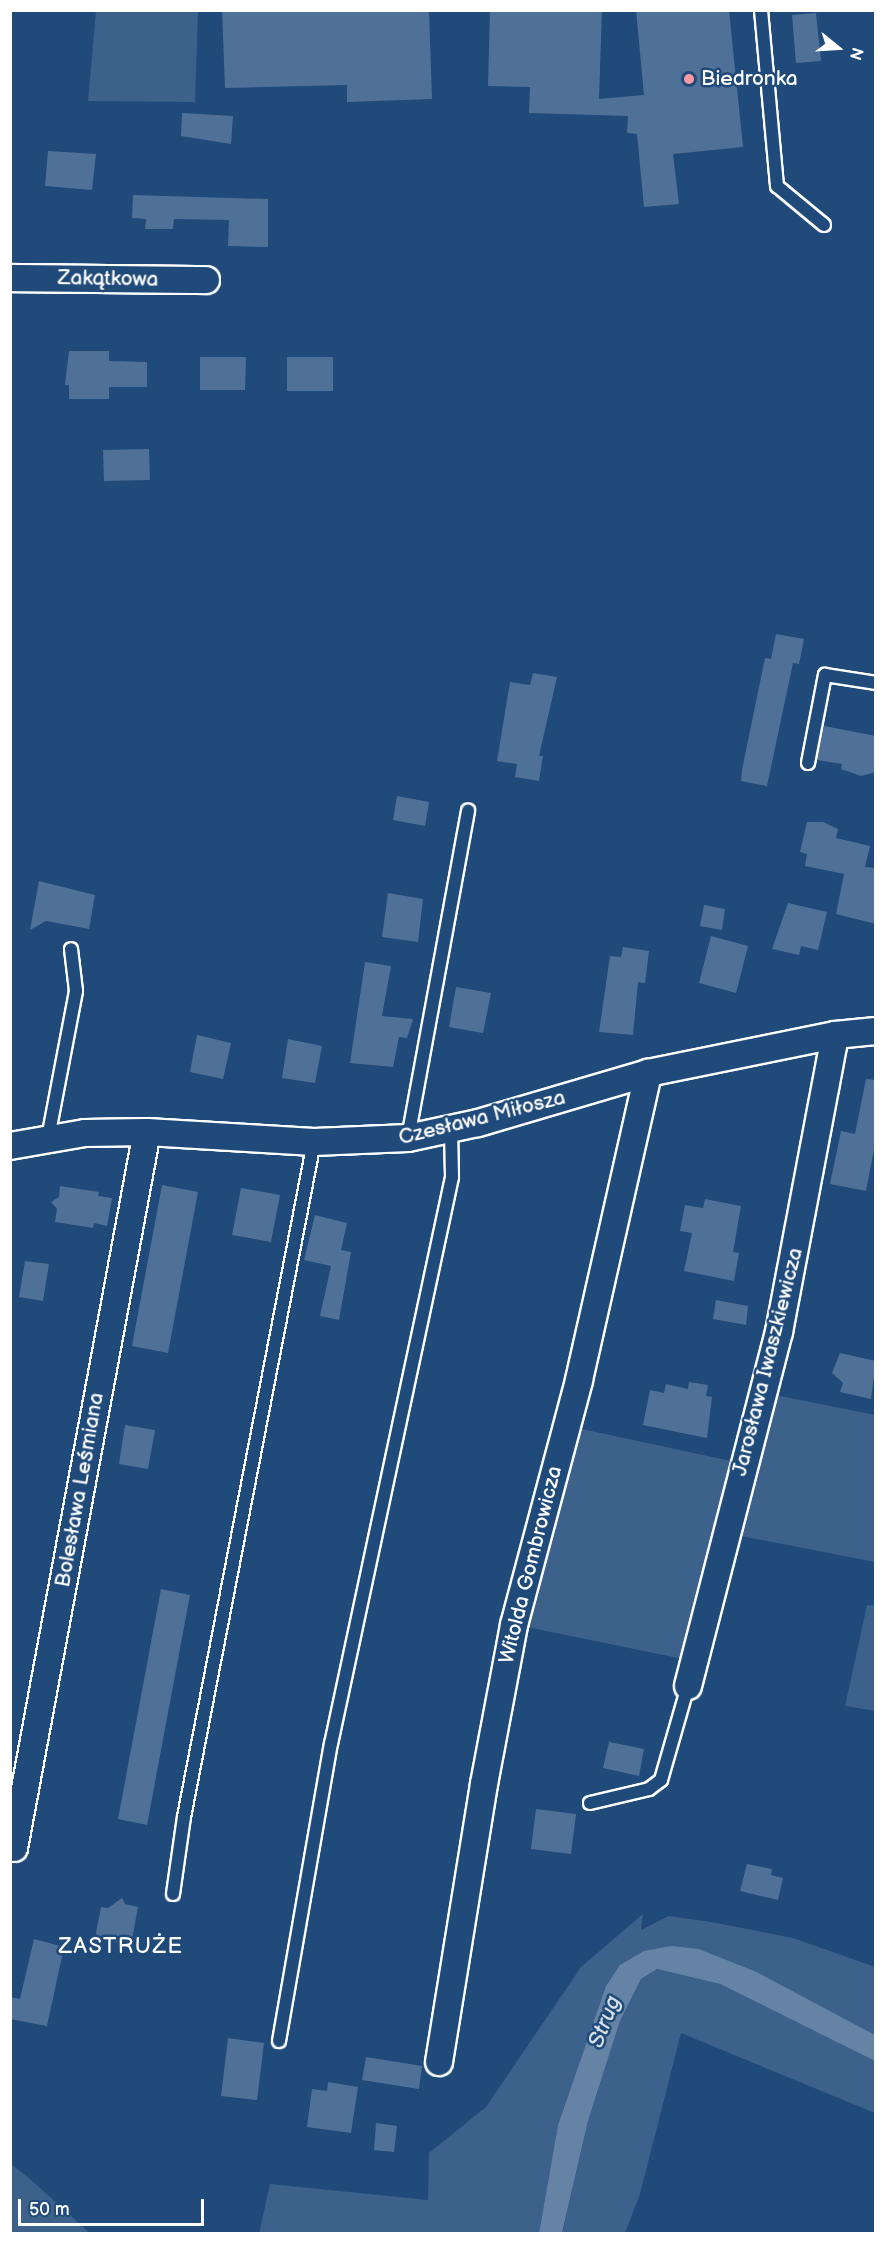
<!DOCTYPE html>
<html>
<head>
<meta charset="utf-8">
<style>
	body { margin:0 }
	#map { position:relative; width:886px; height:2244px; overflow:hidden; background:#1f4a7a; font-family:"Balsamiq Sans",sans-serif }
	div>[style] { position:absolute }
	.green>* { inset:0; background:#3c618b }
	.water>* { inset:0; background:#6583a4 }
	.building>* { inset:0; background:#507197 }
	.roads { filter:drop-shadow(2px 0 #fff) drop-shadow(-2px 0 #fff) drop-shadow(0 2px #fff) drop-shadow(0 -2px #fff) }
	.lane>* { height:12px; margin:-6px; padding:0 6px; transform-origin:6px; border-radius:6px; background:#1f4a7a }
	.street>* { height:26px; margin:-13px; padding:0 13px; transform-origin:13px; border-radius:13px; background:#1f4a7a }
	.dots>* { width:16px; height:16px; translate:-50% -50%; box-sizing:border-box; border:3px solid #1f4a7a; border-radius:50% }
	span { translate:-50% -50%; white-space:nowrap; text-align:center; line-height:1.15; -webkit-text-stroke:5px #1f4a7a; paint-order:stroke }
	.poi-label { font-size:21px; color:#fff }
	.left { translate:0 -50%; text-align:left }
	.street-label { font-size:21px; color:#fff }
	.neighbourhood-label { font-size:22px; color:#fff; letter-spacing:1.5px }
	.water-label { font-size:22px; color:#d8e0e8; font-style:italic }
	.frame { position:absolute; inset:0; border:12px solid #fff; pointer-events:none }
	.north { position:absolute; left:808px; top:18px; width:60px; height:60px; -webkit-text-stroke:4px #1f4a7a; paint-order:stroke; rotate:108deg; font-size:16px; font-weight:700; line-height:24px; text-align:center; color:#fff }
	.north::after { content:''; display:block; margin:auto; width:21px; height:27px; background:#fff; clip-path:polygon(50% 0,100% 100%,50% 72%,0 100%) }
	.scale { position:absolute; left:18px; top:2199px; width:186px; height:27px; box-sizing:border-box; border:3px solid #fff; border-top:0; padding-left:8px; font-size:18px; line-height:21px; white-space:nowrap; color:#fff; -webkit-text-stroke:4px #1f4a7a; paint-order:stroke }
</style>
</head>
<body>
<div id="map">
	<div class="green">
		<div style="clip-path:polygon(96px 11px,198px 11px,195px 102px,88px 101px)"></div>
		<div style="clip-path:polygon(770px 1394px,875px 1415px,875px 1562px,731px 1534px)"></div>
		<div style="clip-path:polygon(568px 1426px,731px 1461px,683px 1659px,517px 1625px)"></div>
		<div style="clip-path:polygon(867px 1605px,875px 1606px,875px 1711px,845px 1706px)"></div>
		<div style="clip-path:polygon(643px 1914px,641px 1930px,669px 1916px,711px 1922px,793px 1938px,875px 1967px,875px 2035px,757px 1972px,699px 1949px,606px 1986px,558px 2125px,539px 2233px,259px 2234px,270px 2184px,428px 2200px,429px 2153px,486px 2107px,581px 1967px)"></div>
		<div style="clip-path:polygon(657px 1969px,720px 1984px,875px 2061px,875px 2113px,681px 2033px,640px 2194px,625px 2233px,562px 2234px,588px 2121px,620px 2021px,641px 1979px)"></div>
		<div style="clip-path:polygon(11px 2164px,30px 2179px,90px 2233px,11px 2233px)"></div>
	</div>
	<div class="water">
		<div style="clip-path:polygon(671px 1946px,699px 1949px,757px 1972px,875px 2035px,875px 2061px,720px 1984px,657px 1969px,641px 1979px,620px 2021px,588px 2121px,562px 2233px,539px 2233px,558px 2125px,606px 1986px,620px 1965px,644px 1951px)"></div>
	</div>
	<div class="building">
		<div style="clip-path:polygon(222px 10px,429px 10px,432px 99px,347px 102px,347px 85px,225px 88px)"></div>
		<div style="clip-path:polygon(490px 10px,602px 10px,599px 99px,644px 95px,636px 10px,729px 10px,743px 147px,673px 154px,679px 204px,644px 207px,637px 134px,627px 133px,628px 116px,529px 113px,530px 87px,488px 86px)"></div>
		<div style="clip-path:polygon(816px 13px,821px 61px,796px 63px,792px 15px)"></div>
		<div style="clip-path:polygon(182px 113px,233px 116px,231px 144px,181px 136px)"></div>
		<div style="clip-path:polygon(48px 151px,96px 154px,92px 190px,45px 186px)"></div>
		<div style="clip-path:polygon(133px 195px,268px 199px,268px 247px,228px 246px,229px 220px,174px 219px,173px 229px,145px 229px,146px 219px,132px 218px)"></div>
		<div style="clip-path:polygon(69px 351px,109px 351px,109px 361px,147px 362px,147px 387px,109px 387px,109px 399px,69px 399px,69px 385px,65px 385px)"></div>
		<div style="clip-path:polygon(200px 357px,246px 357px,245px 390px,200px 390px)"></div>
		<div style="clip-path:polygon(287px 357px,333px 357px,333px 391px,287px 391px)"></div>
		<div style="clip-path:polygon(149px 449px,150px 480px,104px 481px,103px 450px)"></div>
		<div style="clip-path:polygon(776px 634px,804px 639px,799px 664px,793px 663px,767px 786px,741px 781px,742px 770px,765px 658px,771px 659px)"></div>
		<div style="clip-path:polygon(533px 673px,557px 677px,539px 756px,543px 756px,539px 781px,515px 777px,517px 764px,497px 761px,510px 682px,530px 685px)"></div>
		<div style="clip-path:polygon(824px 726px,876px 736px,876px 772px,861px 776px,841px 769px,842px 764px,817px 760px)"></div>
		<div style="clip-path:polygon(397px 796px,429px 802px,425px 826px,393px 820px)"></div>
		<div style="clip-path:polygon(807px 822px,823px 822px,838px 829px,836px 838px,870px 846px,865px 867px,876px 868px,876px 924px,836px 914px,844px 874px,805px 866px,807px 854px,800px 852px)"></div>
		<div style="clip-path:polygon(39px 881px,95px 895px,89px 929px,46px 921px,30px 930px)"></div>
		<div style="clip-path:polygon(388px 893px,423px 899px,418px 942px,382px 937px)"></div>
		<div style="clip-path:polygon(788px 903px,827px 912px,818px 950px,801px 946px,799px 955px,772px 949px)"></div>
		<div style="clip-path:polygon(704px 905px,725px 909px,722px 930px,700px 926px)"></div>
		<div style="clip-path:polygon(711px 936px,748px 946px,736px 993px,699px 983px)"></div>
		<div style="clip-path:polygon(623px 947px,649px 951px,645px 983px,638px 982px,633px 1035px,599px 1032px,610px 956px,621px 957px)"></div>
		<div style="clip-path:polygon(365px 962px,391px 966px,382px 1016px,413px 1019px,407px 1038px,399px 1037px,393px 1067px,350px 1063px)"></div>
		<div style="clip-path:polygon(456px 987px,491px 993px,483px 1033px,449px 1027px)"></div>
		<div style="clip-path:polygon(197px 1035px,231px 1043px,223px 1079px,190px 1072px)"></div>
		<div style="clip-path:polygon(288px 1039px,322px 1046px,315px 1083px,282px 1078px)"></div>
		<div style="clip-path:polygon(866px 1079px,876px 1080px,874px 1149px,866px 1191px,830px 1184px,841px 1131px,855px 1134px)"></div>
		<div style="clip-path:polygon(162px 1185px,198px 1192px,168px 1353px,132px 1346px)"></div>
		<div style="clip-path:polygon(60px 1186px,99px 1192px,98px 1196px,112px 1198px,107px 1226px,94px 1223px,93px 1228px,55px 1222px,57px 1209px,51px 1202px,59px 1197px)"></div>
		<div style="clip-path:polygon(241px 1188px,280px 1195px,271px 1242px,232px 1235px)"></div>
		<div style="clip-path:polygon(705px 1199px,741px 1206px,733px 1252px,739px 1253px,734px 1281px,684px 1271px,692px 1233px,680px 1231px,685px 1205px,703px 1208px)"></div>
		<div style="clip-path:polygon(315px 1215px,347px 1223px,341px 1250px,351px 1252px,339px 1320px,320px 1316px,331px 1266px,304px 1260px)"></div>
		<div style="clip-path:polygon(25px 1261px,49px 1264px,43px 1301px,19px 1297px)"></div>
		<div style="clip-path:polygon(716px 1300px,748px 1306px,746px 1325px,713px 1319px)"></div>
		<div style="clip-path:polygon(840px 1353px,876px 1361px,871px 1399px,840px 1392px,843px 1383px,832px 1373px)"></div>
		<div style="clip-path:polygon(689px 1382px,708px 1385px,706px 1396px,712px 1397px,707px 1438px,643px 1425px,650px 1390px,664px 1393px,666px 1384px,688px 1389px)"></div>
		<div style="clip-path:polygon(125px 1425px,155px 1430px,148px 1469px,119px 1464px)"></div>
		<div style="clip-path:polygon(161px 1589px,190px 1595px,147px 1825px,118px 1819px)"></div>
		<div style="clip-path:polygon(609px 1742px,644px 1749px,639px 1776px,603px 1768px)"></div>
		<div style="clip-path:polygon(536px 1809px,576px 1814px,571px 1854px,531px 1849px)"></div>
		<div style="clip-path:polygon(747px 1864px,772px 1869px,771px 1875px,783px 1878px,778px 1900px,740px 1891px)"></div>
		<div style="clip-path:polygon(122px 1898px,125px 1904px,138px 1907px,131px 1945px,95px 1938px,101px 1907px,108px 1908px)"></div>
		<div style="clip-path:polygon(34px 1939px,64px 1947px,47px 2026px,10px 2019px,10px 1997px,20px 1999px)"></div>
		<div style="clip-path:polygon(228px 2038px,264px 2043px,257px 2100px,221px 2096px)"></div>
		<div style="clip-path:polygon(366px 2057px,422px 2066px,419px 2089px,362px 2080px)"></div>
		<div style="clip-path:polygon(328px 2082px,358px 2087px,351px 2133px,307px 2127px,312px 2089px,327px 2091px)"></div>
		<div style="clip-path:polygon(376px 2123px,397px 2126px,394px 2152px,374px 2150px)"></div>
	</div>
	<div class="roads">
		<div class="lane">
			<div style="left:761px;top:10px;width:177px;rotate:84.8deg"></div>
			<div style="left:777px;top:186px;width:61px;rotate:39.7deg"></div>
			<div style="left:808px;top:763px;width:90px;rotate:-79.1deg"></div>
			<div style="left:825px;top:675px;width:52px;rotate:8.9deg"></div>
			<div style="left:48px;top:1138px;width:150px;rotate:-79.2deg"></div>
			<div style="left:76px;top:991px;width:42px;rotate:-96.8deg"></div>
			<div style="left:408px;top:1138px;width:333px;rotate:-79.6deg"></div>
			<div style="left:590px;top:1803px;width:61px;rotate:-13.3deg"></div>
			<div style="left:649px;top:1789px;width:15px;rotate:-37deg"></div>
			<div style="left:661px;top:1780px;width:98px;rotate:-74deg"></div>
			<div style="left:173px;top:1894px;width:78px;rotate:-81.9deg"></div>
			<div style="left:184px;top:1817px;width:687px;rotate:-79.1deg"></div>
			<div style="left:279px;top:2041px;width:302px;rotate:-80.1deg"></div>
			<div style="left:331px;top:1744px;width:580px;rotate:-77.95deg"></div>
			<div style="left:452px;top:1177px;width:48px;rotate:-91.2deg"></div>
		</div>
		<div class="street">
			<div style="left:10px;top:278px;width:196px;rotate:0.6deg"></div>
			<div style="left:10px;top:1146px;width:76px;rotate:-9.8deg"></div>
			<div style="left:85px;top:1133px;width:62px;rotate:-0.9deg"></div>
			<div style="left:147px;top:1132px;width:167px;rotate:3.4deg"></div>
			<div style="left:314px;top:1142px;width:94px;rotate:-2.4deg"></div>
			<div style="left:408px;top:1138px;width:72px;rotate:-12.1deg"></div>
			<div style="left:478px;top:1123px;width:177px;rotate:-16.4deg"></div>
			<div style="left:648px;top:1073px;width:191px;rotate:-11.5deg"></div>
			<div style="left:835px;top:1035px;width:41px;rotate:-5.6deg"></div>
			<div style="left:688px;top:1686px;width:366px;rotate:-75.6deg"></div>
			<div style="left:779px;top:1332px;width:302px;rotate:-79.3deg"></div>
			<div style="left:14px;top:1848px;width:728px;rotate:-79.48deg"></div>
			<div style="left:439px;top:2062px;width:282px;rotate:-80.8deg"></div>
			<div style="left:484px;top:1784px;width:162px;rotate:-79.3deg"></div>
			<div style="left:514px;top:1625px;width:253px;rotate:-75.1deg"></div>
			<div style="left:579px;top:1380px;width:315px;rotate:-77.3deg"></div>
		</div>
	</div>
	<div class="dots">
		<div style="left:689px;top:79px;background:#ff9aa2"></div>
	</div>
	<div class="poi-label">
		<span class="left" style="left:701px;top:79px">Biedronka</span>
	</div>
	<div class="street-label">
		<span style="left:108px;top:279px;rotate:1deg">Zakątkowa</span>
		<span style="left:482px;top:1118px;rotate:-14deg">Czesława Miłosza</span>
		<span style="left:768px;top:1362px;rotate:-76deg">Jarosława Iwaszkiewicza</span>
		<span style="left:80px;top:1490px;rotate:-80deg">Bolesława Leśmiana</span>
		<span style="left:531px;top:1565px;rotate:-76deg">Witolda Gombrowicza</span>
	</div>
	<div class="neighbourhood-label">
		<span style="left:121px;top:1947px">ZASTRUŻE</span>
	</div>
	<div class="water-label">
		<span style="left:605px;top:2022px;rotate:-69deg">Strug</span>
	</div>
	<div class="frame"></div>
	<div class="north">N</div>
	<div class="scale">50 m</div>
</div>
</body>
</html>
